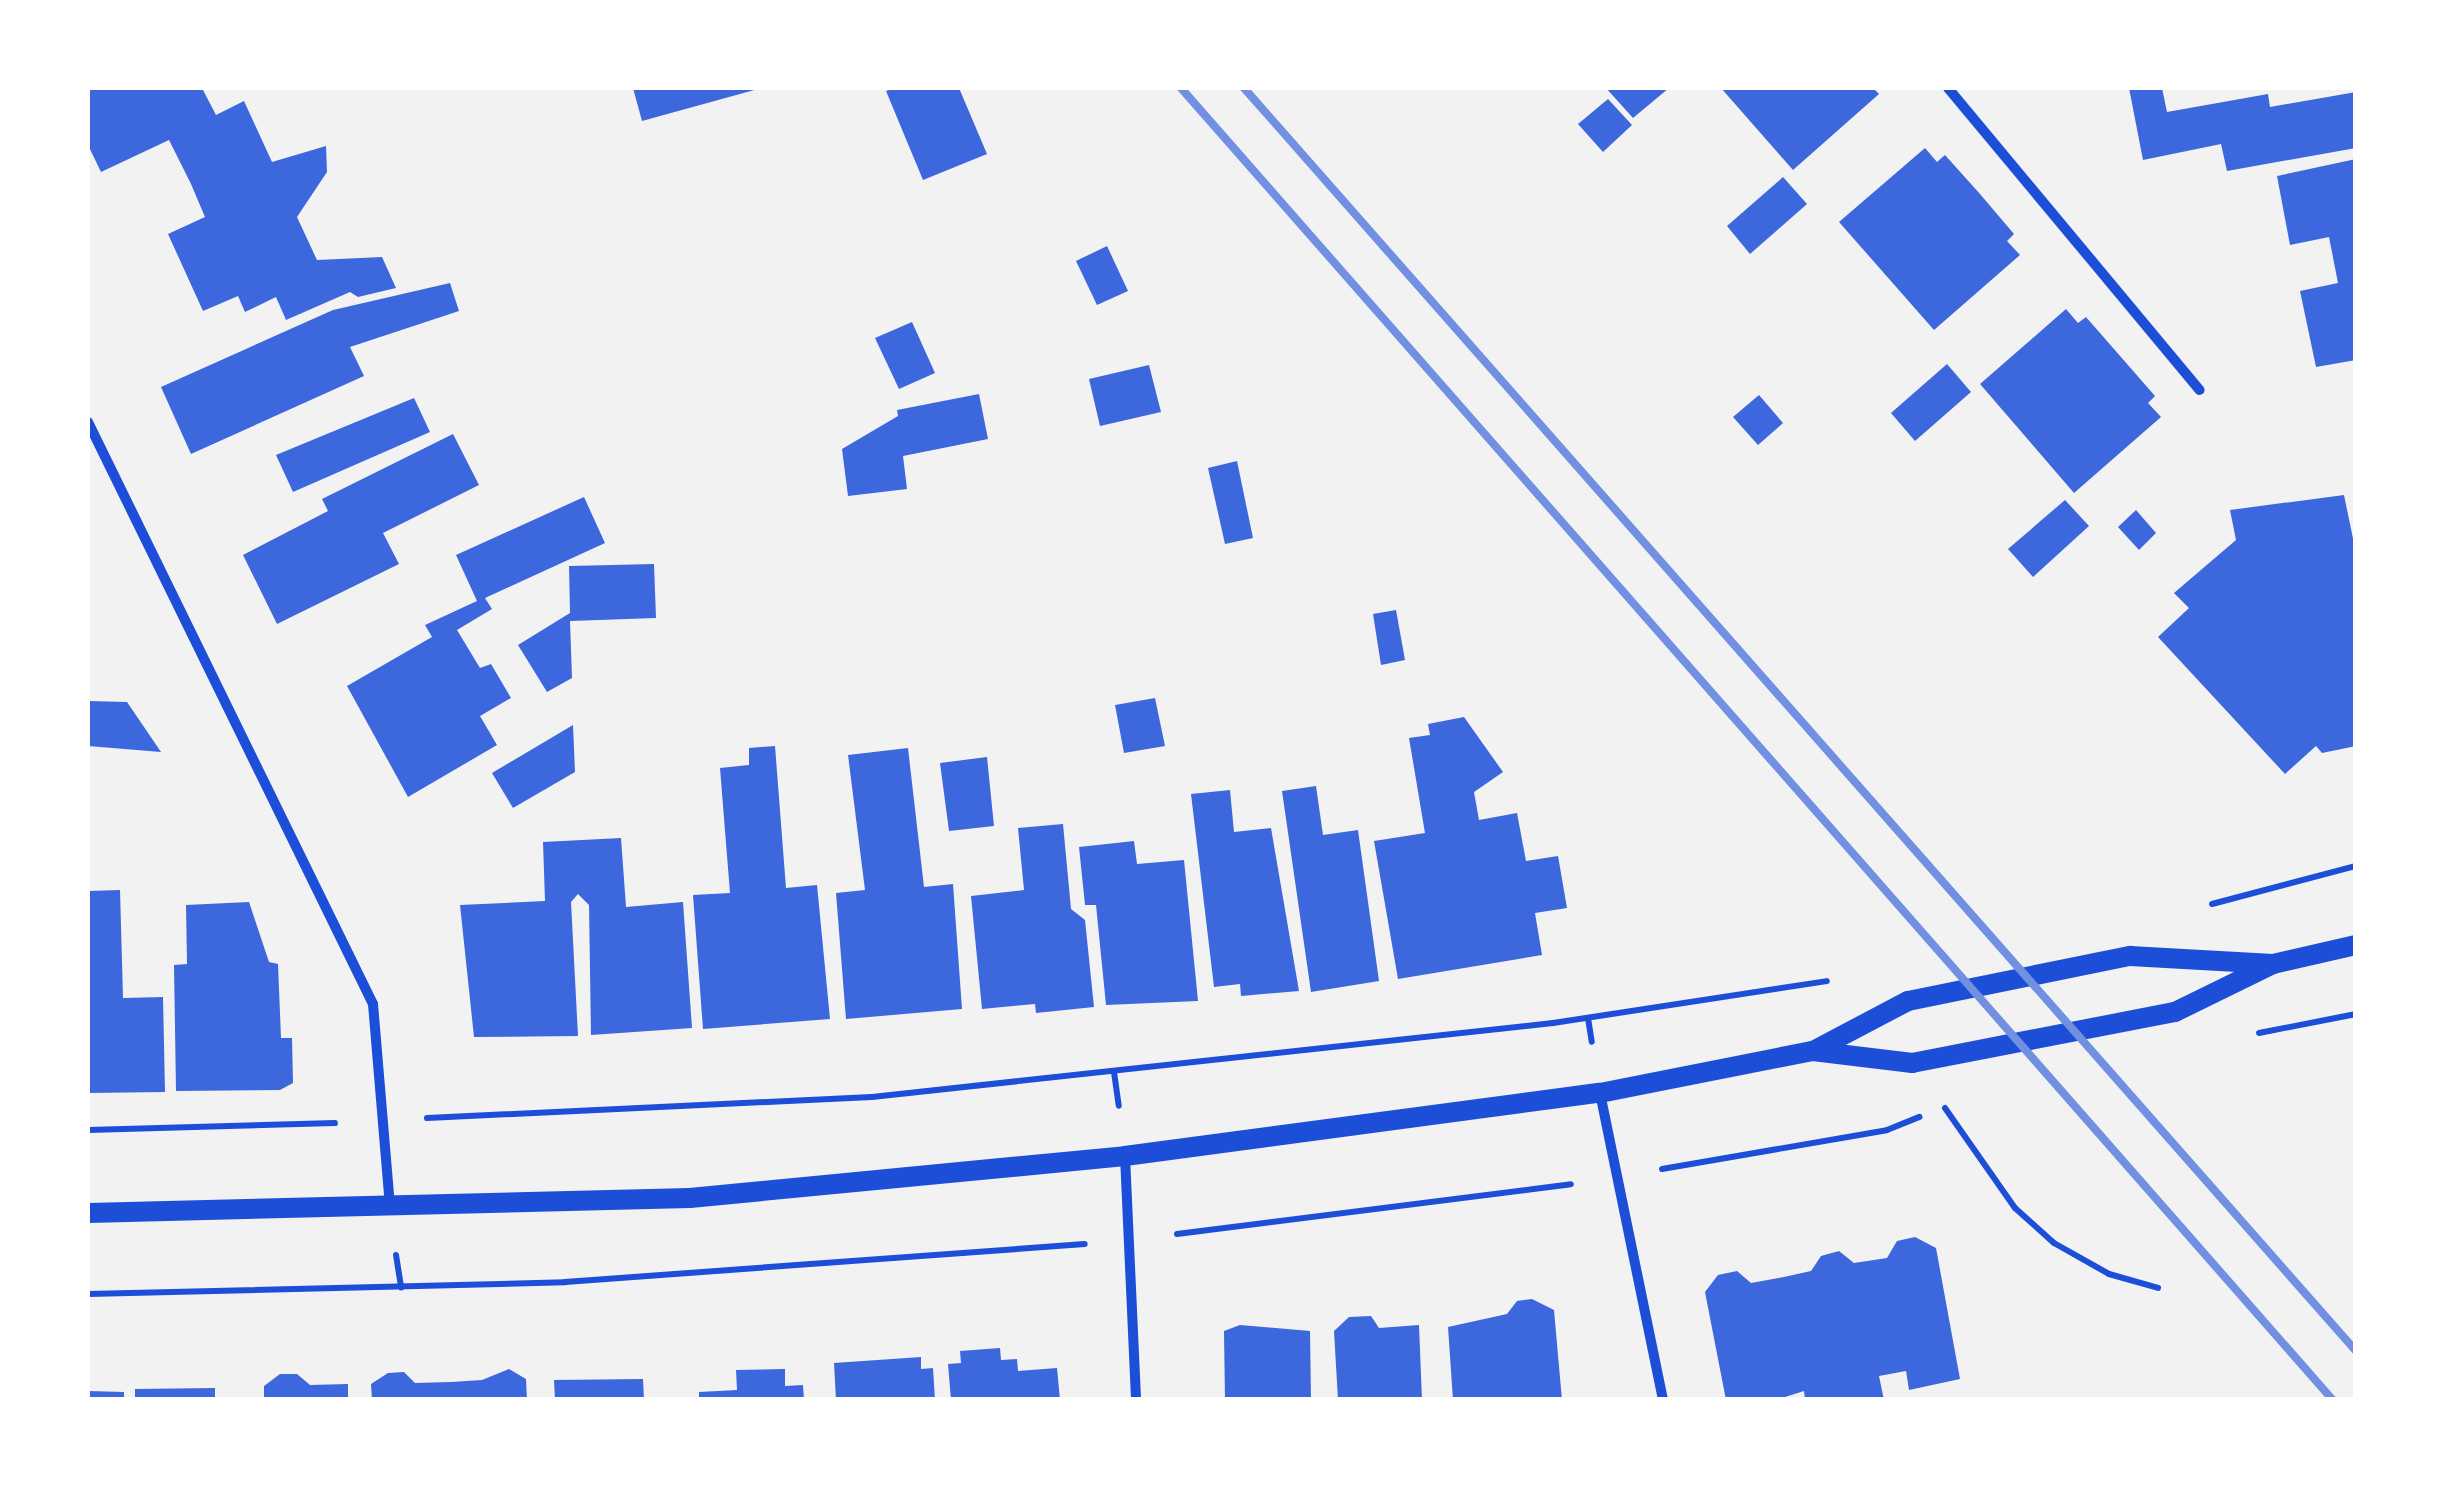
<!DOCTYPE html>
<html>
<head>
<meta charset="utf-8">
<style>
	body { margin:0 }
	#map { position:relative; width:2443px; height:1487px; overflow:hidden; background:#f2f2f2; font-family:Spectral,serif }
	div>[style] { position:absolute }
	.building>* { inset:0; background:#3d67dc }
	.path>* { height:6px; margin:-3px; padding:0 3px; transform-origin:3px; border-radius:3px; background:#1d4ed8 }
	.minor>* { height:10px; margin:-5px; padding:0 5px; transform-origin:5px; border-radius:5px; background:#1d4ed8 }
	.secondary>* { height:20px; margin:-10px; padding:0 10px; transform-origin:10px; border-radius:10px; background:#1d4ed8 }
	.rail>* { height:8px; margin:-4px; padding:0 4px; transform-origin:4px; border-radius:4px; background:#7290e2 }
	span { translate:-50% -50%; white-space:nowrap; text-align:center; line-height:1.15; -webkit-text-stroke:10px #fff; paint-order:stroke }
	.frame { position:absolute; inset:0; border:90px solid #fff; pointer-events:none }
</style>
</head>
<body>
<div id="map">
	<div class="building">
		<div style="clip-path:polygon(95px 88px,202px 88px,216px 115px,244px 101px,272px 162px,326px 146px,327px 172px,297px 217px,317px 260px,382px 257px,396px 288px,358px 297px,350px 292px,286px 320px,276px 297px,245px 312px,238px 296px,203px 311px,168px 234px,205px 217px,191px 184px,169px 140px,101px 172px,88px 145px,88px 91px)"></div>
		<div style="clip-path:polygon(633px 88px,758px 88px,758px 89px,642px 121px)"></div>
		<div style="clip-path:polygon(896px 88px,959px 88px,987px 154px,923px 180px,886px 91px)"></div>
		<div style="clip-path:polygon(1606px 88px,1669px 88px,1633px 118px)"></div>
		<div style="clip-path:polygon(1721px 88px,1873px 88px,1879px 94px,1793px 170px)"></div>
		<div style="clip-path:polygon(2129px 88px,2162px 88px,2167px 112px,2268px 94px,2270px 107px,2356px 92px,2356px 148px,2227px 171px,2221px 144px,2143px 160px)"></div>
		<div style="clip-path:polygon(1608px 99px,1632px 125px,1603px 152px,1578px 124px)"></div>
		<div style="clip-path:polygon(1925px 148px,1937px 162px,1945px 155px,1980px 194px,2014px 234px,2007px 241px,2020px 255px,1934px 330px,1839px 222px)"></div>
		<div style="clip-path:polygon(2356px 159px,2356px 360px,2316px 367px,2300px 291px,2338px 283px,2329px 237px,2290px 245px,2277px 176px)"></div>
		<div style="clip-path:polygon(1783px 177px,1807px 204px,1750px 254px,1727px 226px)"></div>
		<div style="clip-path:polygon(1107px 246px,1128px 291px,1097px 305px,1076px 261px)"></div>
		<div style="clip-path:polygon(450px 283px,459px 311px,350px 347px,364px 376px,191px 454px,161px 387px,333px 310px)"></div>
		<div style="clip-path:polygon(2066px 309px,2078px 323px,2086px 317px,2155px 396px,2148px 403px,2161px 417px,2074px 493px,1980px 384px)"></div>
		<div style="clip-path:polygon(912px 322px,935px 373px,899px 389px,875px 338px)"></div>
		<div style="clip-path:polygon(1947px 364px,1971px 392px,1915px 441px,1891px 413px)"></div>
		<div style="clip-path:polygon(1149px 365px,1161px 412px,1100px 426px,1089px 379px)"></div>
		<div style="clip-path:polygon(979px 394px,988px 439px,903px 456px,907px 489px,848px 496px,842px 449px,898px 416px,897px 410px)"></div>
		<div style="clip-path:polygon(1759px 395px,1783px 423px,1758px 445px,1733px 417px)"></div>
		<div style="clip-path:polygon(414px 398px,430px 432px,293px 492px,276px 455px)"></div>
		<div style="clip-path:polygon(453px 434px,479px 485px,383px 533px,399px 564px,277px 624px,243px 555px,328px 511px,322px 499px)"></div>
		<div style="clip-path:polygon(1237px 461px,1253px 538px,1225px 544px,1208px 468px)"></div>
		<div style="clip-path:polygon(2344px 495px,2356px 553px,2356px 746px,2322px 753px,2316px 746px,2285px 774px,2158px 637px,2189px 608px,2174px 593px,2236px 540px,2230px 510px)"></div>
		<div style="clip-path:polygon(584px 497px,605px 543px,485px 598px,492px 609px,457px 630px,480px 668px,491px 664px,511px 698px,480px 716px,497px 745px,408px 797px,347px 686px,432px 637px,425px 625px,477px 601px,456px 555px)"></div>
		<div style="clip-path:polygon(2065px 500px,2089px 526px,2033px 577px,2008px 549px)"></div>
		<div style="clip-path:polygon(2136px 510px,2156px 533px,2139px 550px,2118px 527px)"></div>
		<div style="clip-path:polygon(654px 564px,656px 618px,570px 621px,572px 678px,547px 692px,518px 645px,570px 613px,569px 566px)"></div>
		<div style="clip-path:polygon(1396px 610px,1405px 660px,1381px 665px,1373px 614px)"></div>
		<div style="clip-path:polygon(1155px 698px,1165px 746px,1124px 753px,1115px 705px)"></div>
		<div style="clip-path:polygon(88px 701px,127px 702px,161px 752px,88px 746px)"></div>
		<div style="clip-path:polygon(1464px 717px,1503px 772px,1474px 792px,1479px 820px,1517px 813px,1526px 861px,1558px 856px,1567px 908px,1535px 913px,1542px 955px,1398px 979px,1374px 841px,1425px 833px,1409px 738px,1430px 735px,1428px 724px)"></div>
		<div style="clip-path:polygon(573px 725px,575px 772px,513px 808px,492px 773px)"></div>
		<div style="clip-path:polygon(775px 746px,786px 888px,817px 885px,830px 1019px,703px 1029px,693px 895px,730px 893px,720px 768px,749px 765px,749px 748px)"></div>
		<div style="clip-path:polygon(908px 748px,924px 887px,953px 884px,962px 1009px,846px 1019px,836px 893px,865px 890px,848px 755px)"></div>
		<div style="clip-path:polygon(987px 757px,994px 826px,949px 831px,940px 763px)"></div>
		<div style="clip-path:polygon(1316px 786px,1323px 835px,1358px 830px,1379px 981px,1311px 992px,1282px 791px)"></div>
		<div style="clip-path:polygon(1230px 790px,1234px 832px,1271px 828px,1299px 991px,1241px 996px,1240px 984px,1214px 987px,1191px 794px)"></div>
		<div style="clip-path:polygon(1063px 824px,1071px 909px,1085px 920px,1094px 1007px,1036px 1013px,1035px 1004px,982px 1009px,971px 896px,1024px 890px,1018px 828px)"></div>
		<div style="clip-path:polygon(621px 838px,626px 907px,683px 902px,692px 1028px,591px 1035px,589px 905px,578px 894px,571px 902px,578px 1036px,474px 1037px,460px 905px,545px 901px,543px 842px)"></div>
		<div style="clip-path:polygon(1134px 841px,1137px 864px,1184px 860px,1198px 1001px,1106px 1005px,1096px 905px,1085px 905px,1079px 847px)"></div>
		<div style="clip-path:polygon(120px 890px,123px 998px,163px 997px,165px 1092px,88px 1093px,88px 891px)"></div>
		<div style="clip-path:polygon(249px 902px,269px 962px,278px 964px,281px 1038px,292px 1038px,293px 1083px,280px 1090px,176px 1091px,174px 965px,187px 964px,186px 905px)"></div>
		<div style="clip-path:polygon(1915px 1237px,1936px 1248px,1960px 1379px,1909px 1390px,1906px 1371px,1879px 1376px,1884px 1400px,1805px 1400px,1804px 1391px,1776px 1400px,1726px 1400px,1705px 1292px,1718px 1275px,1737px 1271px,1751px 1283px,1784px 1277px,1811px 1271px,1821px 1256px,1839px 1251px,1854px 1263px,1887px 1258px,1897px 1241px)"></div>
		<div style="clip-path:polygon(1532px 1299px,1554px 1310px,1562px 1400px,1453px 1400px,1448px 1327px,1507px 1314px,1517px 1301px)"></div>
		<div style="clip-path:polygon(1371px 1316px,1379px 1328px,1419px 1325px,1422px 1400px,1338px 1400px,1334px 1331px,1349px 1317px)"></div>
		<div style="clip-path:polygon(1240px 1325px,1310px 1331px,1311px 1400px,1225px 1400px,1224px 1331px)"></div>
		<div style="clip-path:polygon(1000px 1348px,1001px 1360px,1017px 1359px,1018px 1371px,1057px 1368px,1060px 1400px,951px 1400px,948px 1364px,961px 1363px,960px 1351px)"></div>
		<div style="clip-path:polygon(921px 1357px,921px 1369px,933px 1368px,935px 1400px,836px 1400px,834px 1363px)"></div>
		<div style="clip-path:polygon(509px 1369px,526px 1379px,527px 1400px,372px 1400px,371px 1384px,388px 1373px,404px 1372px,415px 1383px,451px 1382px,482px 1380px)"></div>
		<div style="clip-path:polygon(785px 1369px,785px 1386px,803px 1385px,804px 1400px,699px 1400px,699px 1392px,737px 1390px,736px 1370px)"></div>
		<div style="clip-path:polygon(280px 1374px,297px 1374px,310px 1385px,348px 1384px,348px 1400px,264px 1400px,264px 1386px)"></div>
		<div style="clip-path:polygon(643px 1379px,644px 1400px,555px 1400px,554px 1380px)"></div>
		<div style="clip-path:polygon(215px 1388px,215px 1400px,135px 1400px,135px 1389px)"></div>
		<div style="clip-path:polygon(88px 1391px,124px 1392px,124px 1400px,88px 1400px)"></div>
	</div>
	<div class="path">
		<div style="left:2212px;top:904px;width:149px;rotate:-14.8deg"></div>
		<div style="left:1588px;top:1018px;width:24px;rotate:81deg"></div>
		<div style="left:2259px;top:1033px;width:99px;rotate:-11.1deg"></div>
		<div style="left:1114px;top:1072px;width:34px;rotate:82deg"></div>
		<div style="left:1945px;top:1108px;width:122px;rotate:55deg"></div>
		<div style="left:2015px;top:1208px;width:52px;rotate:41.9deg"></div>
		<div style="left:2054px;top:1243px;width:63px;rotate:29.4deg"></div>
		<div style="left:2109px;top:1274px;width:51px;rotate:15.9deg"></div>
		<div style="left:427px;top:1118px;width:445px;rotate:-2.7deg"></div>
		<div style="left:872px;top:1097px;width:685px;rotate:-6.2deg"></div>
		<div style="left:1553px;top:1023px;width:277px;rotate:-8.7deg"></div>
		<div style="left:88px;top:1130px;width:247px;rotate:-1.6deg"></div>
		<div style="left:1662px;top:1169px;width:228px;rotate:-9.8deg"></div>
		<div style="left:1887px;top:1130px;width:35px;rotate:-22deg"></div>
		<div style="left:1177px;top:1234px;width:397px;rotate:-7.2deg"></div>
		<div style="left:396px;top:1255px;width:33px;rotate:81deg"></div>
		<div style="left:88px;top:1294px;width:477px;rotate:-1.4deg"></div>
		<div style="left:565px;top:1282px;width:521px;rotate:-4.18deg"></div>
	</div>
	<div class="minor">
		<div style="left:1948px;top:88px;width:393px;rotate:50.2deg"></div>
		<div style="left:88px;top:422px;width:648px;rotate:63.91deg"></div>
		<div style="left:373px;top:1004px;width:204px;rotate:85.2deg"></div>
		<div style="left:1600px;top:1093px;width:313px;rotate:78.4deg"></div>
		<div style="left:1125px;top:1156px;width:244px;rotate:87.4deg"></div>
	</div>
	<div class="secondary">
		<div style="left:1813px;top:1051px;width:100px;rotate:6.9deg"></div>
		<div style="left:1912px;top:1063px;width:268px;rotate:-11deg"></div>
		<div style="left:2175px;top:1012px;width:109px;rotate:-26.1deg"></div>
		<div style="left:2273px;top:964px;width:85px;rotate:-12.9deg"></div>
		<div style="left:88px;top:1213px;width:602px;rotate:-1.43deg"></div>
		<div style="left:690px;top:1198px;width:437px;rotate:-5.5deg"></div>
		<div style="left:1125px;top:1156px;width:479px;rotate:-7.6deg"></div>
		<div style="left:1600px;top:1093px;width:217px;rotate:-11.2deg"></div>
		<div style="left:1813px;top:1051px;width:107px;rotate:-27.8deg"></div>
		<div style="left:1908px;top:1001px;width:227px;rotate:-11.5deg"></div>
		<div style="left:2130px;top:956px;width:143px;rotate:3.2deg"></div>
	</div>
	<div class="rail">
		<div style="left:1181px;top:88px;width:1746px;rotate:48.72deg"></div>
		<div style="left:1244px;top:88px;width:1683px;rotate:48.64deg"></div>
	</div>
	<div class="frame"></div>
</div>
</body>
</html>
